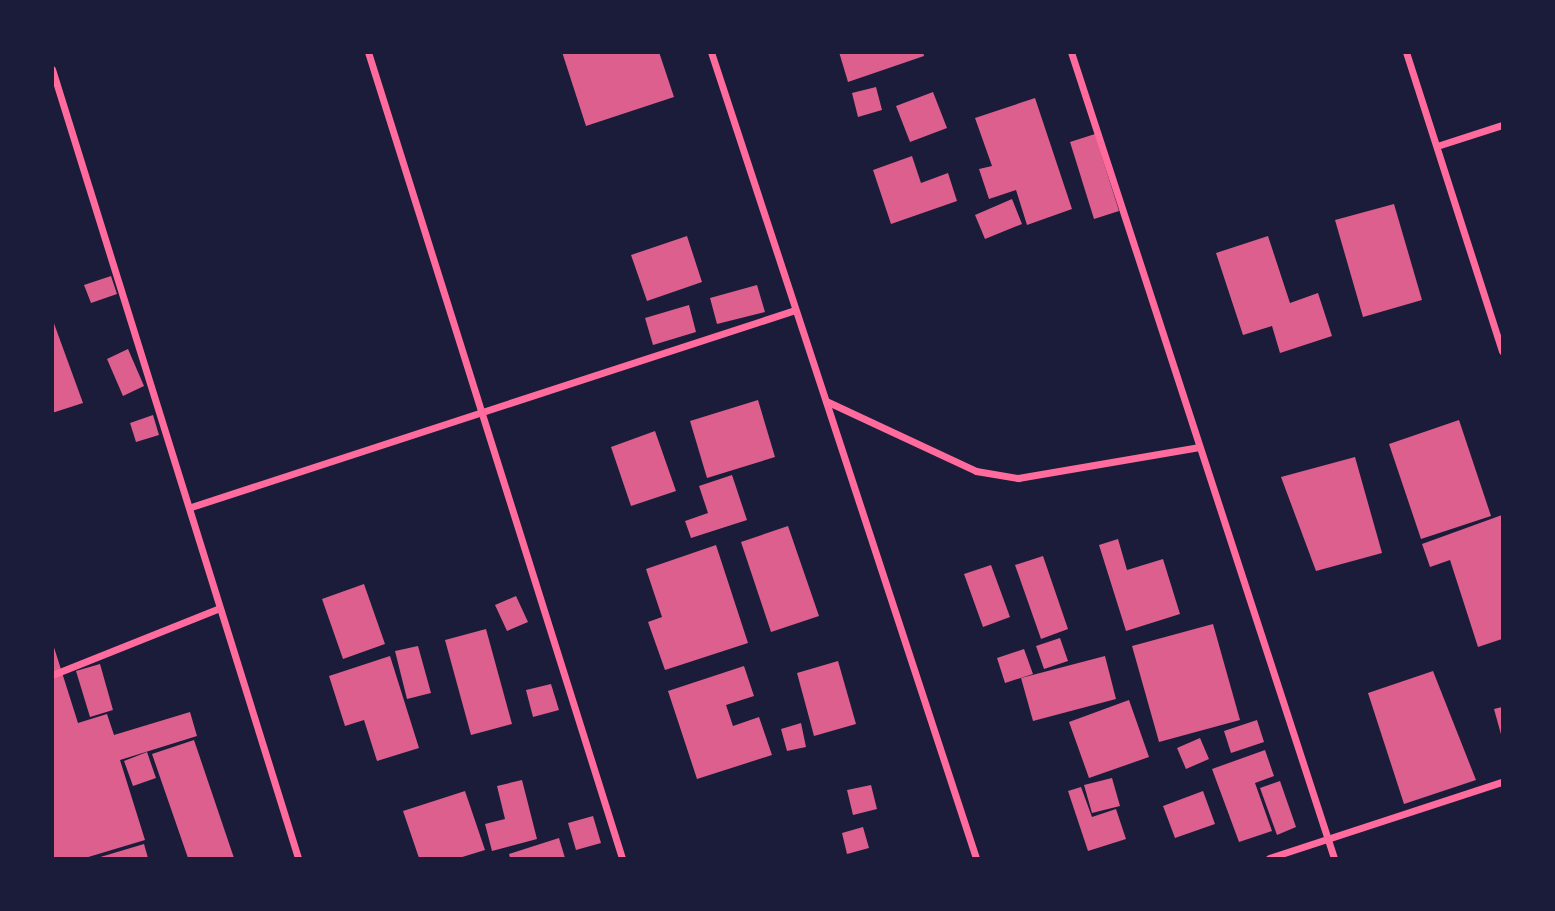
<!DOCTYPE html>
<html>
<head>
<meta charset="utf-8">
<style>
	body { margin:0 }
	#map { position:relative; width:1555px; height:911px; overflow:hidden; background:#1b1b3a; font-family:"Sofia Sans Condensed",sans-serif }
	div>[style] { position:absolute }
	.building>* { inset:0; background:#dd5f8e }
	.minor>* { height:7px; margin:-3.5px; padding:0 3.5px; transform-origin:3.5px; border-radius:3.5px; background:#ff6b9d }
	span { translate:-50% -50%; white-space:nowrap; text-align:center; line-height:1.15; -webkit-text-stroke:5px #1b1b3a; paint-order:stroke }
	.frame { position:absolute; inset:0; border:54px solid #1b1b3a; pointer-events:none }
</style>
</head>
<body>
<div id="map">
	<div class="building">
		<div style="clip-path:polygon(562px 52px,659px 52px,674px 97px,586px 126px)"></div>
		<div style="clip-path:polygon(839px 52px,923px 52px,924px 56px,848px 82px)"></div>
		<div style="clip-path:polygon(876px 87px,882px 110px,858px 117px,852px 93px)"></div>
		<div style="clip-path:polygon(933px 92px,947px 128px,910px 142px,896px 106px)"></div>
		<div style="clip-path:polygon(1035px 98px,1072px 209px,1027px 225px,1016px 190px,989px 199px,979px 169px,992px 166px,975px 118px)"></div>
		<div style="clip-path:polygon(1095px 134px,1119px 211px,1094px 219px,1070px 142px)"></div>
		<div style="clip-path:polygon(912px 156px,921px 183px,948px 173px,957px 201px,891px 224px,873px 170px)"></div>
		<div style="clip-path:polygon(1012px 199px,1022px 224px,985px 239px,975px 215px)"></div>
		<div style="clip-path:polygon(1394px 204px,1422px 300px,1363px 317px,1335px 220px)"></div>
		<div style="clip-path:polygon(687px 236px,702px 282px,647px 301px,631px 255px)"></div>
		<div style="clip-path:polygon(1268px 236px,1290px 303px,1318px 293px,1332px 336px,1280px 353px,1272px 326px,1243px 335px,1216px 253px)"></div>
		<div style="clip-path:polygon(111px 276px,117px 294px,91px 303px,84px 285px)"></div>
		<div style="clip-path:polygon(757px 285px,765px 312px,717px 324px,710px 298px)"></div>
		<div style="clip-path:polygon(689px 305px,696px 332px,653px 345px,645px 318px)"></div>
		<div style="clip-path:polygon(52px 318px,83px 403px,52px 413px)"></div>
		<div style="clip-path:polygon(128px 349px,144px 386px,123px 396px,107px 359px)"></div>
		<div style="clip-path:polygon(758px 400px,775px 457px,707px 478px,690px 421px)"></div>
		<div style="clip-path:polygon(153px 415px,159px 435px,136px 442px,130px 423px)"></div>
		<div style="clip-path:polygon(1459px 420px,1491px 516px,1421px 539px,1389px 444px)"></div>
		<div style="clip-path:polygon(655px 431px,676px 491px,631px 506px,611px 447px)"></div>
		<div style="clip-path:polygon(1355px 457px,1382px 553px,1316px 571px,1281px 477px)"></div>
		<div style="clip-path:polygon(732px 475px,747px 520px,691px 538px,685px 521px,708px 513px,699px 486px)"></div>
		<div style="clip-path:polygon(1502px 515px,1502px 639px,1478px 647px,1450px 560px,1430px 567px,1422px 544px)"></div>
		<div style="clip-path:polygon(788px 526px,819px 616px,771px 632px,741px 542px)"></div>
		<div style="clip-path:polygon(1118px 539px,1127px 570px,1163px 559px,1180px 614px,1126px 631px,1099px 545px)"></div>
		<div style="clip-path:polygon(716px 545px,748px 643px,665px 670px,648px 622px,662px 617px,646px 569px)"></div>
		<div style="clip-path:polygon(1043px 556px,1068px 629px,1041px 639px,1015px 565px)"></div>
		<div style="clip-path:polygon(991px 565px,1010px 617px,983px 627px,964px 574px)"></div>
		<div style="clip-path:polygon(364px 584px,385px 644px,343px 659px,322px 599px)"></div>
		<div style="clip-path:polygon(516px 596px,528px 622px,507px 631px,495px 605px)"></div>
		<div style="clip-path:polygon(1213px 624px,1240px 720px,1159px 742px,1132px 646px)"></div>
		<div style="clip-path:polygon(486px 629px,512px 724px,471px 735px,445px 640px)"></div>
		<div style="clip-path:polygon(1060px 638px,1068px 661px,1044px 669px,1036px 646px)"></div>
		<div style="clip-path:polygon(52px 641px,78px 723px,107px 714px,114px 735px,190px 712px,197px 736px,120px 760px,145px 840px,85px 858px,54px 858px,52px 853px)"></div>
		<div style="clip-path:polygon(418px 646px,431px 693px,407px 699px,395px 651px)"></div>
		<div style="clip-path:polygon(1024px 649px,1033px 674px,1005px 683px,997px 658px)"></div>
		<div style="clip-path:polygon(390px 656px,419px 748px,377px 761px,364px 720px,345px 726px,329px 676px)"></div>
		<div style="clip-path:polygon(1105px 656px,1116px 699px,1033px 721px,1021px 678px)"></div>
		<div style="clip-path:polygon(838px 661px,856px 724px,814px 736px,797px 673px)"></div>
		<div style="clip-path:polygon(100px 664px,113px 710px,90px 717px,76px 671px)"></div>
		<div style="clip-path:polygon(744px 666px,754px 696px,726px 705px,733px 726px,759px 717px,772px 755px,697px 779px,668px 691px)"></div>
		<div style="clip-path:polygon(1433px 671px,1476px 780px,1404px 804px,1368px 693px)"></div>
		<div style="clip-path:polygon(551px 684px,559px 710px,533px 717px,526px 690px)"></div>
		<div style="clip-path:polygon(1129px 700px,1149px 757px,1089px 778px,1069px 722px)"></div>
		<div style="clip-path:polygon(1502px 707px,1502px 738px,1494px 709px)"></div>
		<div style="clip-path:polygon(1257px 720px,1264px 742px,1231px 753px,1224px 731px)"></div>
		<div style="clip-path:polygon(801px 723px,806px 747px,787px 751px,781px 729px)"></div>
		<div style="clip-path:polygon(1200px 738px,1209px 759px,1186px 769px,1177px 748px)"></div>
		<div style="clip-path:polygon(194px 740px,234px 858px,188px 858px,152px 754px)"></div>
		<div style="clip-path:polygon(1265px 750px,1274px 776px,1255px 783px,1272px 831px,1239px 842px,1212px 769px)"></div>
		<div style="clip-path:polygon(147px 752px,156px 778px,133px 786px,124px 761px)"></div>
		<div style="clip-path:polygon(1112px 778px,1120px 806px,1092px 813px,1084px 785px)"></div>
		<div style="clip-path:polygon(522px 780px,537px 839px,492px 851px,485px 824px,505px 819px,497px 786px)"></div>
		<div style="clip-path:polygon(1280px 781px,1296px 827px,1277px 835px,1260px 788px)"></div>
		<div style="clip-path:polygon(871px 785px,877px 809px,853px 815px,847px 790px)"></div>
		<div style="clip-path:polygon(1081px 787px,1092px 817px,1116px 809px,1126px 839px,1088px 851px,1068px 791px)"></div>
		<div style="clip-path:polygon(465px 791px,485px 850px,459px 858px,419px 858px,403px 811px)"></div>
		<div style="clip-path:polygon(1203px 791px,1215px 824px,1175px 838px,1163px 806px)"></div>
		<div style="clip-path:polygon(593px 816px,601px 843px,576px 850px,568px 823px)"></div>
		<div style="clip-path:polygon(863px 827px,869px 848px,847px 854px,842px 833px)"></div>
		<div style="clip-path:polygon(559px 838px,565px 858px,510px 858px,509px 854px)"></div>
		<div style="clip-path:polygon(144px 844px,148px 858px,97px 858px)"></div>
	</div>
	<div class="minor">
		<div style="left:368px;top:52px;width:845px;rotate:72.51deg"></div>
		<div style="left:711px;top:52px;width:848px;rotate:71.8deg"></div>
		<div style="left:1071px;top:52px;width:848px;rotate:71.93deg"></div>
		<div style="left:1406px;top:52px;width:314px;rotate:72.2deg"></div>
		<div style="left:52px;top:69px;width:826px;rotate:72.68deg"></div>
		<div style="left:1437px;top:146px;width:68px;rotate:-17.9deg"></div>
		<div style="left:826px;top:401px;width:166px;rotate:25deg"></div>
		<div style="left:976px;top:471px;width:43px;rotate:9.5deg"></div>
		<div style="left:1018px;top:478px;width:184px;rotate:-9.7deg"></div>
		<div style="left:191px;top:507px;width:635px;rotate:-18.06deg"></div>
		<div style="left:52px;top:675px;width:178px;rotate:-21.8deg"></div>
		<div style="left:1269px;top:858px;width:245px;rotate:-18.1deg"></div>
	</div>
	<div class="frame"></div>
</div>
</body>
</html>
